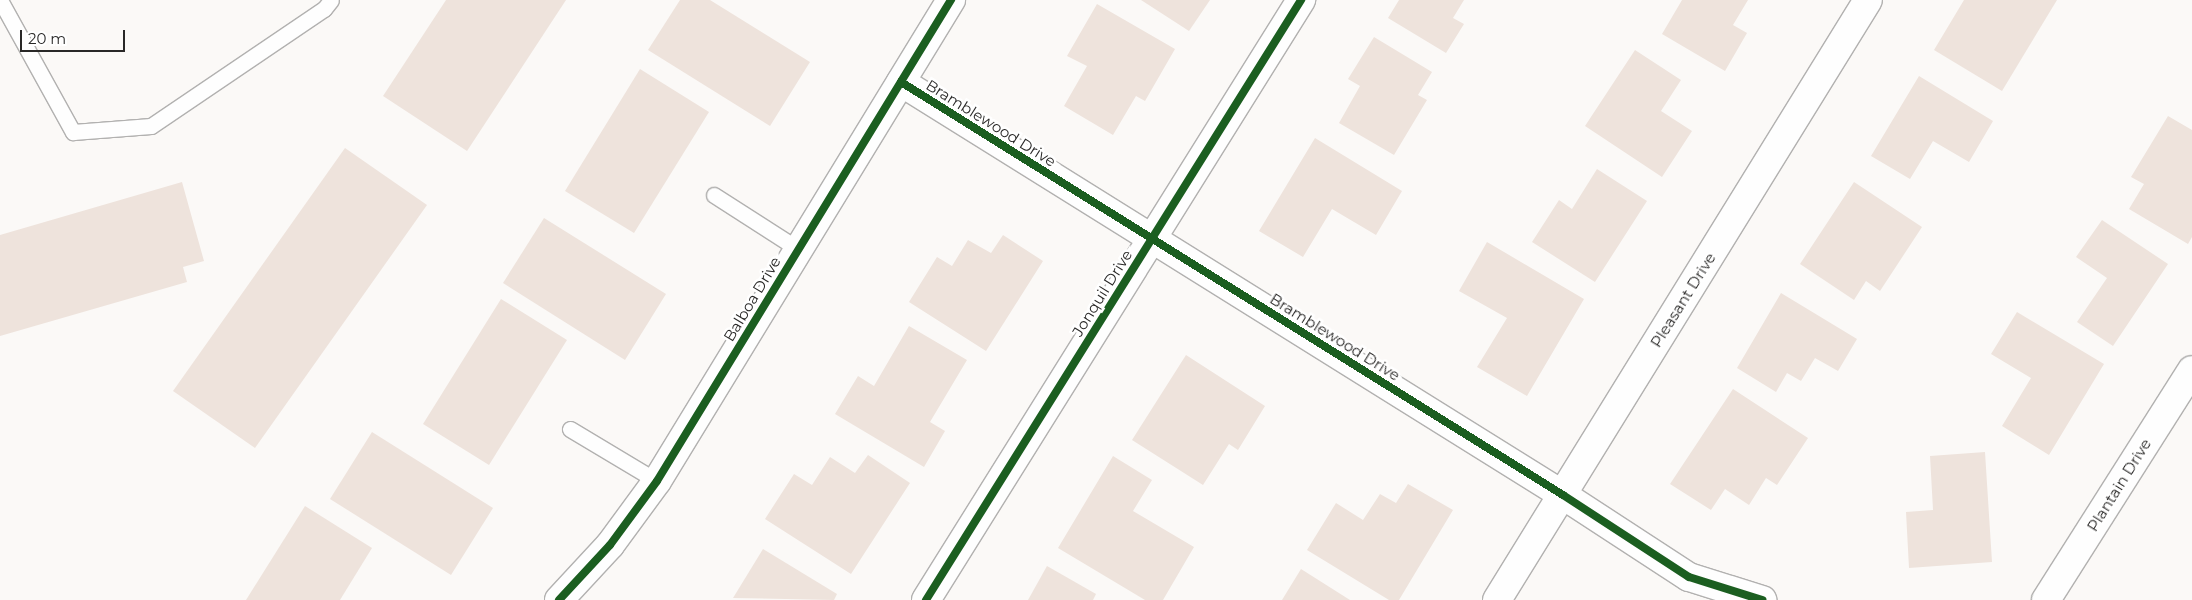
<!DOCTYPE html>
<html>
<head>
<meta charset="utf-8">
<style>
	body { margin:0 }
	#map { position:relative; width:2192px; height:600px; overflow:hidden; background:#fbf9f7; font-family:Montserrat,sans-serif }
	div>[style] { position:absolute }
	.building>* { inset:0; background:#eee3dc }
	.roads { filter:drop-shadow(1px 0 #b2b1b0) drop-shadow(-1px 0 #b2b1b0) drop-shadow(0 1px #b2b1b0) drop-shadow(0 -1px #b2b1b0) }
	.service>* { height:15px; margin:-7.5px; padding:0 7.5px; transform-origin:7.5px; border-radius:7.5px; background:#fefefe }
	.minor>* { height:28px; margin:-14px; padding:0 14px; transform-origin:14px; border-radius:14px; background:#fefefe }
	.tertiary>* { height:28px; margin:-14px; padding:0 14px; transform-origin:14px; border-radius:14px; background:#fefefe }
	.cycleway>* { height:8px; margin:-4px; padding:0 4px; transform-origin:4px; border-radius:4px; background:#1b5e20 }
	span { translate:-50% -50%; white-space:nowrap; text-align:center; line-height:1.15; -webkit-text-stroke:5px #fff; paint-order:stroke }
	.street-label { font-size:15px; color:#292827 }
	.scale { position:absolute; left:20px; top:30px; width:105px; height:22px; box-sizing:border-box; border:2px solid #292827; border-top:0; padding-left:6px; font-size:15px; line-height:18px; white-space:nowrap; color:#292827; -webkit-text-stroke:4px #fff; paint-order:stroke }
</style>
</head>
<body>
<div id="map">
	<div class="building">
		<div style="clip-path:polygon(446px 0,566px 0,467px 151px,383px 96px)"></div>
		<div style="clip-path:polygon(680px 0,710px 0,810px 62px,770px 126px,648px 50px)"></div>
		<div style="clip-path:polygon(1141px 0,1210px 0,1189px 31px)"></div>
		<div style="clip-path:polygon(1399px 0,1464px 0,1453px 18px,1464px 24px,1446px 53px,1388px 18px)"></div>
		<div style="clip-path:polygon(1682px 0,1748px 0,1733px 25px,1747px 33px,1725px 71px,1662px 34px)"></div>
		<div style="clip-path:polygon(1964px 0,2057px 0,2002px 91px,1934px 50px)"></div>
		<div style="clip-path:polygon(1097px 4px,1175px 49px,1145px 101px,1136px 96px,1113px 135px,1064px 106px,1087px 66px,1067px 56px)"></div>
		<div style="clip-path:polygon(1374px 37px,1432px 72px,1418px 95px,1427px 100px,1394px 155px,1339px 123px,1360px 86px,1348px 79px)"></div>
		<div style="clip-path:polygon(1635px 50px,1681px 80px,1661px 111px,1692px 131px,1662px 177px,1585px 126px)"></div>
		<div style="clip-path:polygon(640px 69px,709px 112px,634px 233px,565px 191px)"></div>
		<div style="clip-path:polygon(1919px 76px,1993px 121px,1969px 162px,1933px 141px,1910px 179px,1871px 156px)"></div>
		<div style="clip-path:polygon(2168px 116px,2192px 130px,2192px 237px,2188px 244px,2129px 209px,2144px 184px,2131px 177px)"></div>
		<div style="clip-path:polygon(1315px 138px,1402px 191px,1376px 235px,1332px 209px,1303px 257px,1259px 231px)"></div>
		<div style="clip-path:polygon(345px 148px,427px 205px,255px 448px,173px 391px)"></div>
		<div style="clip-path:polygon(1597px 169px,1647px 201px,1595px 282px,1532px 242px,1559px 200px,1572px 209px)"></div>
		<div style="clip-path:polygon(182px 182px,204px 261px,183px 267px,187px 282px,0 336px,0 235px)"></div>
		<div style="clip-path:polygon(1854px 182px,1922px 227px,1880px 291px,1866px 281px,1854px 300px,1800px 264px)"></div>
		<div style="clip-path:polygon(544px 218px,666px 294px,625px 360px,503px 283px)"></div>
		<div style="clip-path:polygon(2102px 220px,2168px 264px,2113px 346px,2077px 322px,2107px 278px,2076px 257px)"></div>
		<div style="clip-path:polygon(1003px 235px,1043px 261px,986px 351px,909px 302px,937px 257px,952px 266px,968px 240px,991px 253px)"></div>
		<div style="clip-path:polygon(1487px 242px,1584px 299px,1527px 396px,1477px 367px,1507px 318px,1459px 291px)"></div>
		<div style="clip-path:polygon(1781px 293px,1857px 339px,1838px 371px,1815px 358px,1801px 381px,1787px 373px,1776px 392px,1737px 368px)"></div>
		<div style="clip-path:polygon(501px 299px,567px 340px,489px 465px,423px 424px)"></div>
		<div style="clip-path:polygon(2017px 312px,2104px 364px,2049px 455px,2002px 426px,2031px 378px,1991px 354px)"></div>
		<div style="clip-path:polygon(909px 326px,967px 360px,930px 422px,945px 431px,924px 467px,835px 414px,858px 376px,874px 386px)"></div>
		<div style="clip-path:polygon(1186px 355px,1265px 406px,1238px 450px,1229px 444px,1203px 485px,1132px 440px)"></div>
		<div style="clip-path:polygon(1733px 389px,1808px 438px,1777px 485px,1766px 478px,1749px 505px,1725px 489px,1711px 510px,1670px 484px)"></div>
		<div style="clip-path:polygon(372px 432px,493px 508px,451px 575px,330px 499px)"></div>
		<div style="clip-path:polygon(1985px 452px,1992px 562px,1909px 568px,1906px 512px,1933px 510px,1930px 456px)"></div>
		<div style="clip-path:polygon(868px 455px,910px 483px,851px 574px,765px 519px,794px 474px,812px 485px,830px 457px,855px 473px)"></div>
		<div style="clip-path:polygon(1113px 456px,1152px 480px,1133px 511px,1194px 547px,1163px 600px,1145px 600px,1058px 548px)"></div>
		<div style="clip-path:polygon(1408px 484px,1453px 510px,1399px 600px,1389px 600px,1307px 550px,1336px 503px,1363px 520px,1380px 494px,1396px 503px)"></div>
		<div style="clip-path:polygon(305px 506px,372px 548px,340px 600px,246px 600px)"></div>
		<div style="clip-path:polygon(763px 549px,837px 594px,834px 600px,733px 598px)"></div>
		<div style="clip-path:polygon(1047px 566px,1096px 594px,1093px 600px,1028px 600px)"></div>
		<div style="clip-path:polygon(1301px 569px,1350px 600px,1282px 600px)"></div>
	</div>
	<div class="roads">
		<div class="service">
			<div style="left:0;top:0;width:151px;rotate:61.1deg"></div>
			<div style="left:73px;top:132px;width:78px;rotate:-4.4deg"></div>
			<div style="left:151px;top:126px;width:209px;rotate:-34.1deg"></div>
			<div style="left:324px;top:9px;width:11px;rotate:-52deg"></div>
			<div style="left:714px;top:195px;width:100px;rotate:32.7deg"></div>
			<div style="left:570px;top:429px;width:101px;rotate:30.9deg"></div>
		</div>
		<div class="minor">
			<div style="left:901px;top:82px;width:780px;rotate:31.96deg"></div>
			<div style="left:1563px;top:495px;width:150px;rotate:33.1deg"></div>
			<div style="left:1689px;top:577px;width:77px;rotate:17.5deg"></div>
			<div style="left:926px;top:600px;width:708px;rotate:-57.99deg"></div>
			<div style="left:1497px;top:600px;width:705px;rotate:-58.27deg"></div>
			<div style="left:2046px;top:600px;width:272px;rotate:-57.6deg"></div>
		</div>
		<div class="tertiary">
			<div style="left:559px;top:600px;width:75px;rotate:-47.2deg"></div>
			<div style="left:610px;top:545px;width:79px;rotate:-53.7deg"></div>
			<div style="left:657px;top:481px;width:564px;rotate:-58.57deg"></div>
		</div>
	</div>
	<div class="cycleway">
		<div style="left:901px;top:82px;width:780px;rotate:31.96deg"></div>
		<div style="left:1563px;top:495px;width:150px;rotate:33.1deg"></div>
		<div style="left:1689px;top:577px;width:77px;rotate:17.5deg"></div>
		<div style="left:559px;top:600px;width:75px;rotate:-47.2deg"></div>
		<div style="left:610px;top:545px;width:79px;rotate:-53.7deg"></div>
		<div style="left:657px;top:481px;width:564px;rotate:-58.57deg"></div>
		<div style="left:926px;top:600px;width:708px;rotate:-57.99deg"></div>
	</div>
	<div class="street-label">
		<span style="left:991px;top:123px;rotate:32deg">Bramblewood Drive</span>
		<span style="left:1102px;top:293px;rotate:-58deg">Jonquil Drive</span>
		<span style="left:752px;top:299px;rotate:-59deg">Balboa Drive</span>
		<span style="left:1683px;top:300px;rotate:-58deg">Pleasant Drive</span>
		<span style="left:1335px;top:337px;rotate:32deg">Bramblewood Drive</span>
		<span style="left:2119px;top:485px;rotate:-58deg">Plantain Drive</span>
	</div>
	<div class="scale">20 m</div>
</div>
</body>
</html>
